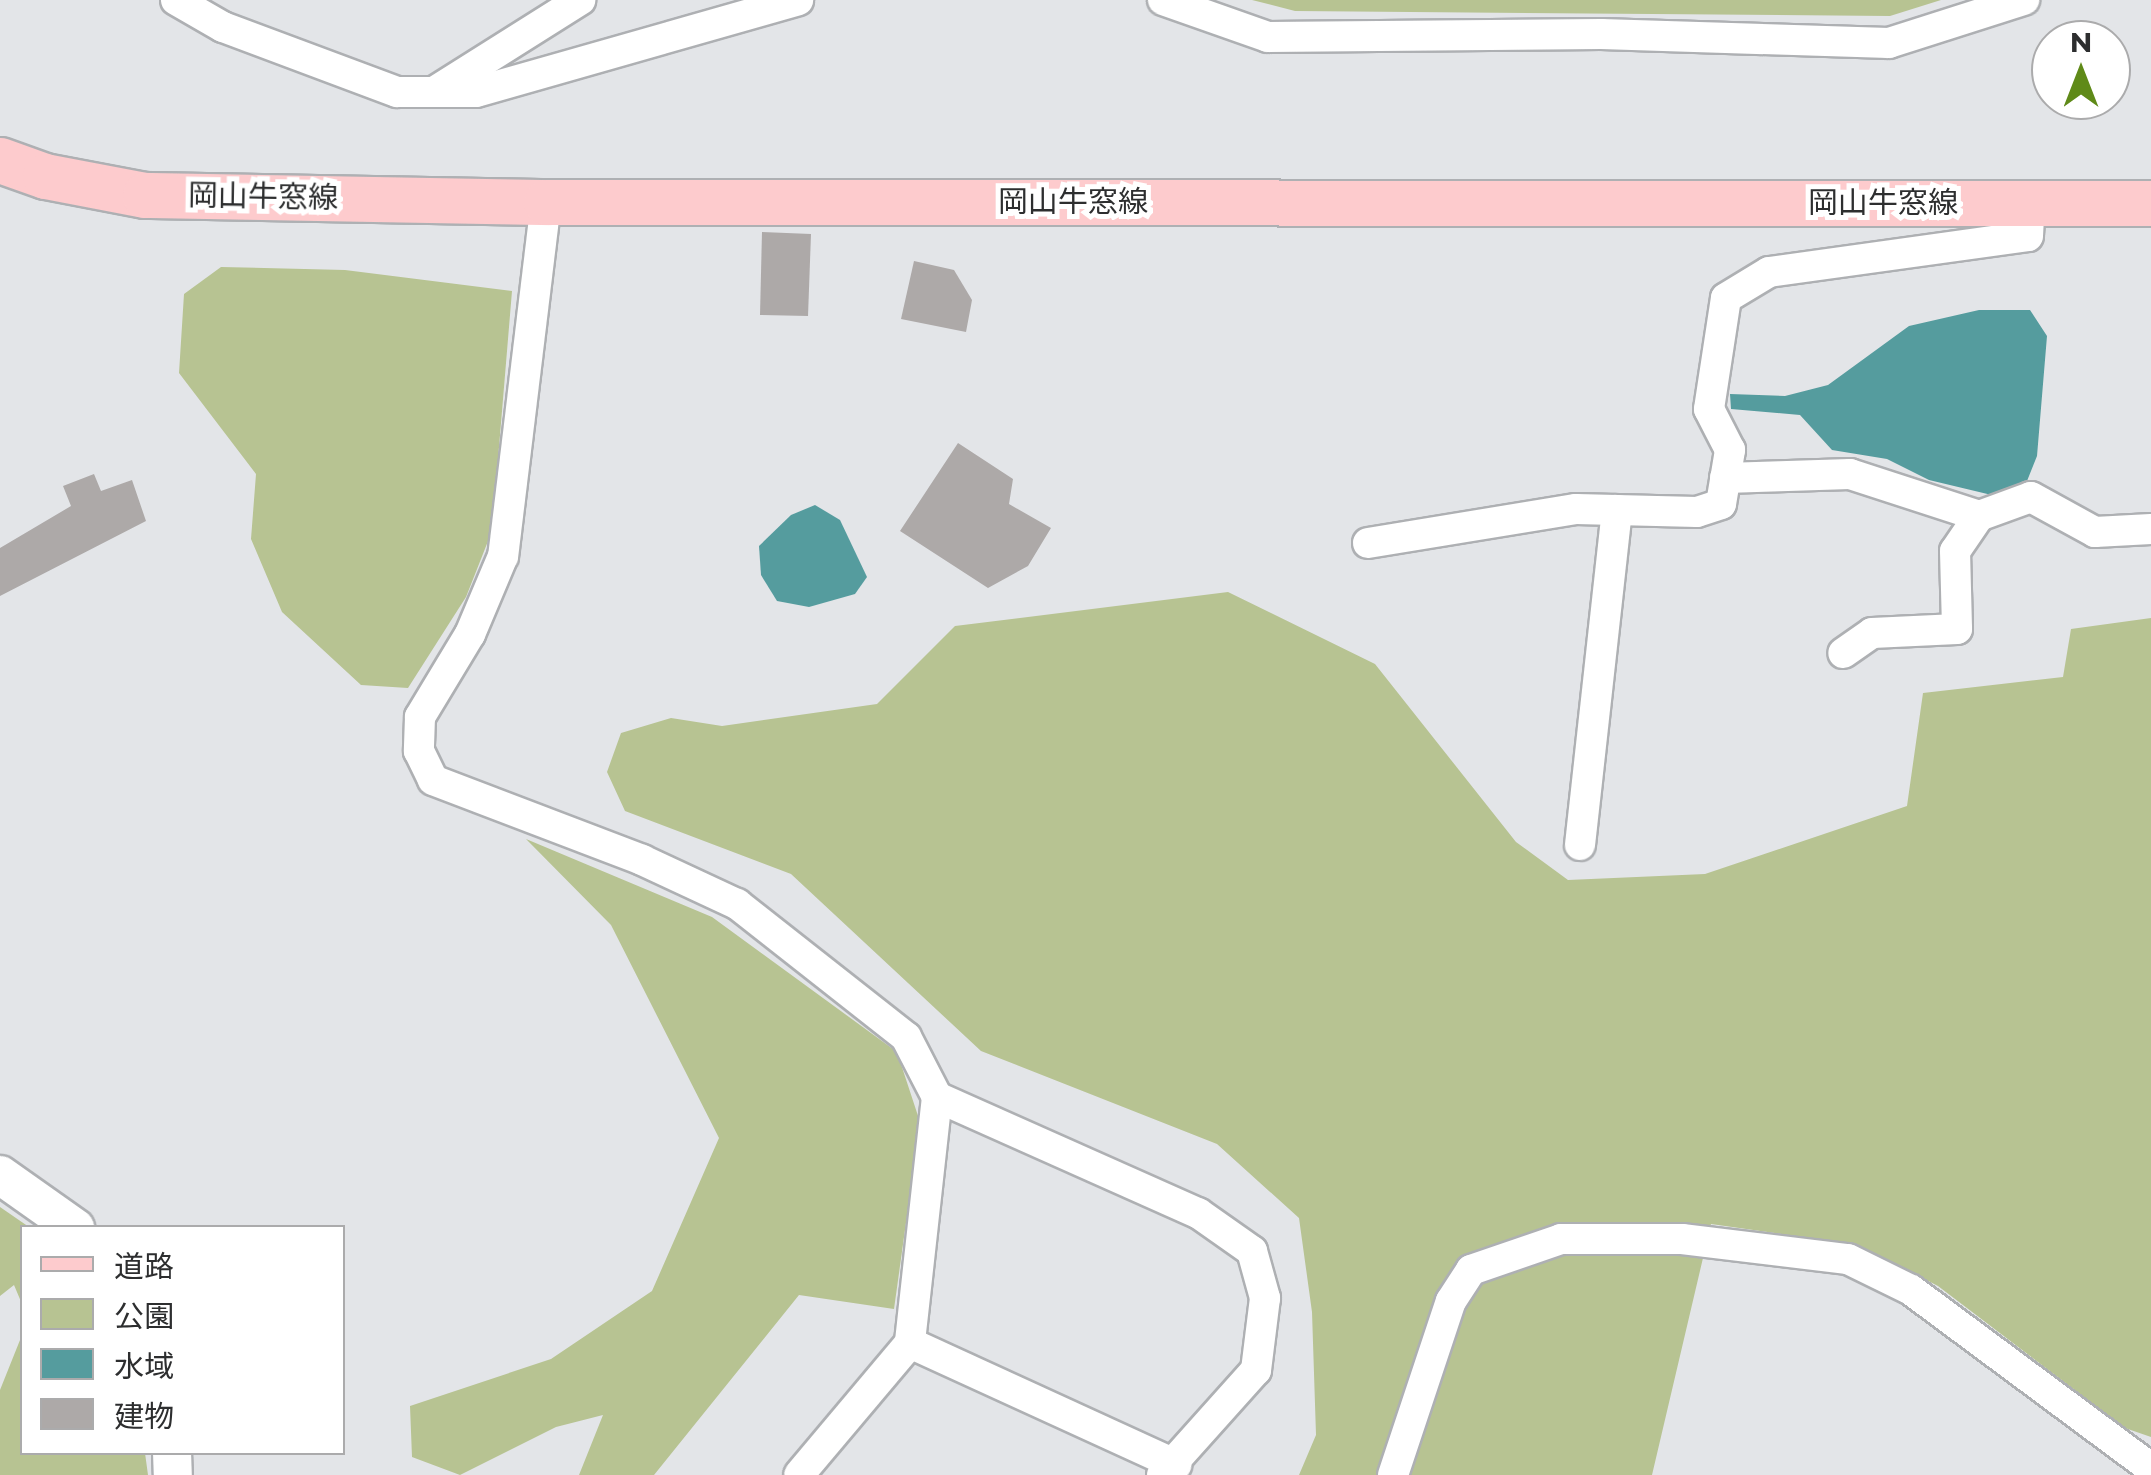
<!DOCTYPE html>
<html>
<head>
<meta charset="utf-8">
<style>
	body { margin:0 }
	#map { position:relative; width:2151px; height:1475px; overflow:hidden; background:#e3e5e8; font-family:Montserrat,"Noto Sans JP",sans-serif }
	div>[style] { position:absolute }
	.green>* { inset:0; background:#b7c392 }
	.water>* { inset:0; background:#559c9e }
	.building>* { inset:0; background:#ada9a8 }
	.roads { filter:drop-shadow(2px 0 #aeb0b3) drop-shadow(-2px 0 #aeb0b3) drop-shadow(0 2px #aeb0b3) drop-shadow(0 -2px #aeb0b3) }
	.minor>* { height:30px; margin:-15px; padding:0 15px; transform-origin:15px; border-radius:15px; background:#fff }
	.tertiary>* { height:38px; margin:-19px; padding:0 19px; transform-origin:19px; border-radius:19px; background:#fff }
	.primary>* { height:45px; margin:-22.5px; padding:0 22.5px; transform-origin:22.5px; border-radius:22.5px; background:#fdcbcd }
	span { translate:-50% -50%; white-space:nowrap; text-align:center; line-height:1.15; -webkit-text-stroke:10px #fff; paint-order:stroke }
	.street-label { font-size:30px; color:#2d2e2f }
	.legend { position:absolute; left:20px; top:1225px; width:325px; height:230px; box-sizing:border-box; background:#fff; border:2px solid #ababac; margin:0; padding:12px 18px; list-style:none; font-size:30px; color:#2d2e2f }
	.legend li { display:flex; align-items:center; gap:20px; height:50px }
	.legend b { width:50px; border:2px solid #ababac }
	.north { position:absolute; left:2031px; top:20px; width:100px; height:100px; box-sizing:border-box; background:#fff; border:2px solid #ababac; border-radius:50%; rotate:0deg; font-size:28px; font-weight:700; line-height:40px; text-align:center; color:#2d2e2f }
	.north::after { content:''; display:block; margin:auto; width:35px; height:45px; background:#5f8a18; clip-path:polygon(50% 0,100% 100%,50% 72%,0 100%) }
</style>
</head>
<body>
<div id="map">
	<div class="green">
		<div style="clip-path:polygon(1252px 0,1941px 0,1890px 16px,1295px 11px)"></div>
		<div style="clip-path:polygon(221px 267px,345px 270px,512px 291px,492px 531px,466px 597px,408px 688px,361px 685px,282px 612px,251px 539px,256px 474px,179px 373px,184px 294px)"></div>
		<div style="clip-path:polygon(1228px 592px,1375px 664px,1516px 842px,1568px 880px,1705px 874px,1907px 806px,1923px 693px,2063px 677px,2071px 629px,2151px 618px,2151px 1437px,2125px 1428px,1938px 1286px,1858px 1245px,1711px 1224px,1652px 1475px,1299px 1475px,1316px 1435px,1312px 1312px,1299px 1218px,1217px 1144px,981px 1051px,791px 874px,625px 811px,607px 772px,621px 733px,671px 718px,722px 726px,877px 704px,955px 626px)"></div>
		<div style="clip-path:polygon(526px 839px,712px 917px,897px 1052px,920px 1122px,894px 1309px,799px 1295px,654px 1475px,579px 1475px,603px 1415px,556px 1427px,460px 1475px,412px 1457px,410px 1406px,551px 1359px,652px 1291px,719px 1138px,611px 925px)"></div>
		<div style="clip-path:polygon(0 1207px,29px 1227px,22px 1228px,22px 1304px,14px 1285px,0 1296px)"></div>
		<div style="clip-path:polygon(22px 1335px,22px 1452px,145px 1453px,148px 1475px,0 1475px,0 1390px)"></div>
	</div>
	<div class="water">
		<div style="clip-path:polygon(1979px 310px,2030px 310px,2047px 336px,2037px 456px,2025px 486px,2000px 497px,1929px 480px,1887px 459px,1832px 450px,1800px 415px,1731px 409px,1730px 394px,1785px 396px,1828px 385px,1909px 326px)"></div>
		<div style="clip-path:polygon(815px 505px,840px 520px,867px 577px,855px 594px,809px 607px,777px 601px,761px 575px,759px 546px,791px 515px)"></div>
	</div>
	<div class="building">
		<div style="clip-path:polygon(762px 232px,811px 234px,808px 316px,760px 315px)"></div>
		<div style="clip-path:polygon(914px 261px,954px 270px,972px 300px,966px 332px,901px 319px)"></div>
		<div style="clip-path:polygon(958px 443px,1013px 479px,1009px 504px,1051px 528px,1028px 566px,988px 588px,900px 531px)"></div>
		<div style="clip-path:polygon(94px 474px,101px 491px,132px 480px,146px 521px,0 596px,0 548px,71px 506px,63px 486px)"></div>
	</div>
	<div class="roads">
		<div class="minor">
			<div style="left:176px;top:0;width:54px;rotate:29.9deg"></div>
			<div style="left:223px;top:27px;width:186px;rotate:20.5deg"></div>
			<div style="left:397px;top:92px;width:79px"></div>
			<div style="left:476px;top:92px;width:335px;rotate:-15.9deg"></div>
			<div style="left:1163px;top:0;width:111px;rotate:19.4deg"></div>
			<div style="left:1268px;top:37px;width:333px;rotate:-0.5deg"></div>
			<div style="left:1601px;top:34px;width:288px;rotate:1.8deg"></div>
			<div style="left:1889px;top:43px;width:142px;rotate:-17.7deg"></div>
			<div style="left:434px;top:92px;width:173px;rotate:-32.2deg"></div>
			<div style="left:546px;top:202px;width:357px;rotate:96.9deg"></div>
			<div style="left:503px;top:556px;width:85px;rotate:112.9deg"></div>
			<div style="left:470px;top:634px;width:97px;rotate:121.1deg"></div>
			<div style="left:420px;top:717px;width:34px;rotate:92deg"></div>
			<div style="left:419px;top:751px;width:32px;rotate:64deg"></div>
			<div style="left:433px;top:780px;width:224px;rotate:20.9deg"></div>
			<div style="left:642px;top:860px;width:105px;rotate:24.9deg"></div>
			<div style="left:737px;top:904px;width:215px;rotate:38.2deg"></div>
			<div style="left:906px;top:1037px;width:68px;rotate:62.7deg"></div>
			<div style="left:937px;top:1097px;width:247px;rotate:96.3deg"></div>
			<div style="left:910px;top:1343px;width:172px;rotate:130.1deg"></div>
			<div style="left:1725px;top:478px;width:125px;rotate:-1.8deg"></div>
			<div style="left:1850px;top:474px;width:136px;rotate:18deg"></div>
			<div style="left:1979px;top:516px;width:42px;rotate:124.4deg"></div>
			<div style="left:1955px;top:551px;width:78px;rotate:88.5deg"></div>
			<div style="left:1957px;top:629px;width:85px;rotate:177.3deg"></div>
			<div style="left:1872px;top:633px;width:35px;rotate:145deg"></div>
			<div style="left:1979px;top:516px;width:55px;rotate:-20.1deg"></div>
			<div style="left:2031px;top:497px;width:73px;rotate:28.7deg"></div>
			<div style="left:2095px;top:532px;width:56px;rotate:-3.1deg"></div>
			<div style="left:1368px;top:543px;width:211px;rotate:-9.3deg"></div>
			<div style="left:1576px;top:509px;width:121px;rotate:1.4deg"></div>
			<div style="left:1697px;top:512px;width:25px;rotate:-18deg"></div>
			<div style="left:1721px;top:504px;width:55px;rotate:-80.5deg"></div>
			<div style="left:1730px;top:450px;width:46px;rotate:-117.1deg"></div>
			<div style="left:1709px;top:409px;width:112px;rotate:-81.3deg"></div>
			<div style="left:1726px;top:298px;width:50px;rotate:-31.2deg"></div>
			<div style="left:1769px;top:272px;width:261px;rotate:-7.9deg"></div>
			<div style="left:2028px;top:236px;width:33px;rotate:-87deg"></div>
			<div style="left:1580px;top:845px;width:337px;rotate:-83.7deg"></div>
			<div style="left:937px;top:1097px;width:286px;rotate:24deg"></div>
			<div style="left:1198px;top:1213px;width:66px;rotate:35.1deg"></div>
			<div style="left:1252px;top:1251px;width:49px;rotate:74.5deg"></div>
			<div style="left:1265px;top:1298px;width:73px;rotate:97.1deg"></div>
			<div style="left:1256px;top:1370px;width:141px;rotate:131.8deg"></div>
			<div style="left:910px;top:1343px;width:293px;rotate:24.6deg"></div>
			<div style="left:1393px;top:1475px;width:183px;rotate:-71.6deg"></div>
			<div style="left:1451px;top:1301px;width:37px;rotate:-57deg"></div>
			<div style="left:1471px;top:1270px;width:95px;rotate:-19deg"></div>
			<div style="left:1561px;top:1239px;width:121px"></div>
			<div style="left:1682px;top:1239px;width:167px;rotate:6.9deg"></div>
			<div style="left:1848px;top:1259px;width:70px;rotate:26.2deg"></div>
			<div style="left:1911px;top:1290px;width:299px;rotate:36.6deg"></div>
		</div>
		<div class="tertiary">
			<div style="left:0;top:1175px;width:92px;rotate:35.2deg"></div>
			<div style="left:172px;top:1452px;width:23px;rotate:88deg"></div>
		</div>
		<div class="primary">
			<div style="left:0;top:160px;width:48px;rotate:19.6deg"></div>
			<div style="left:45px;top:176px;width:102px;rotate:10.8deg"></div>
			<div style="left:145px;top:195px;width:401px;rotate:1deg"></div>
			<div style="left:546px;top:202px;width:1605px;rotate:0.04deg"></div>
		</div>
	</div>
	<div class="street-label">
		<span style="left:263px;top:197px;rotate:1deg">岡山牛窓線</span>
		<span style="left:1073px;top:202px">岡山牛窓線</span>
		<span style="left:1883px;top:203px">岡山牛窓線</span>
	</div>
	<ul class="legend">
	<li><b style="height:12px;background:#fdcbcd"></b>道路</li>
	<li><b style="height:28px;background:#b7c392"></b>公園</li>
	<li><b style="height:28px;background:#559c9e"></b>水域</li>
	<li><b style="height:28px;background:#ada9a8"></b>建物</li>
	</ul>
	<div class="north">N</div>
</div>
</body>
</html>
